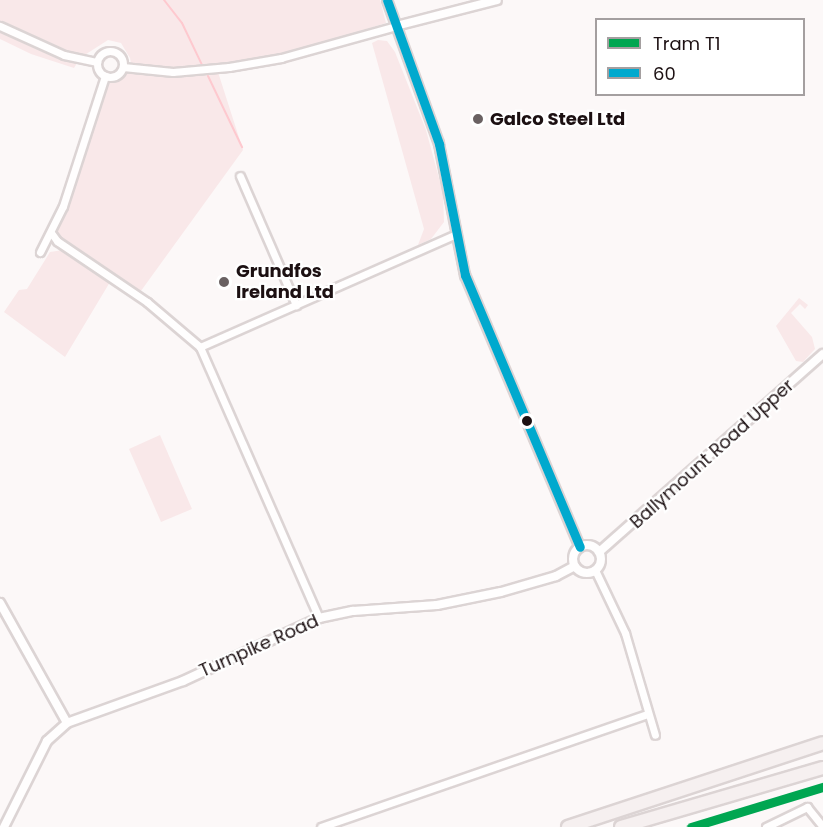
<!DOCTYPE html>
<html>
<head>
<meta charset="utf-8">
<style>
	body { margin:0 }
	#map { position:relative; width:823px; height:827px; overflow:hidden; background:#fcf8f8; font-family:Poppins,sans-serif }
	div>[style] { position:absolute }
	.green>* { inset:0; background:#f9e8e9 }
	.stream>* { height:2px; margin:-1px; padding:0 1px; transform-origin:1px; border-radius:1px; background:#fec9cf }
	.roads { filter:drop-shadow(2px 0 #dcd4d4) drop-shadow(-2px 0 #dcd4d4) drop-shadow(0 2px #dcd4d4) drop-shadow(0 -2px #dcd4d4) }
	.minor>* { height:7px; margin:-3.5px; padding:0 3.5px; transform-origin:3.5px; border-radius:3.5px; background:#fffefe }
	.minor>.ring { margin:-3.5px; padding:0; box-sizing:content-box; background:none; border:7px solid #fffefe; border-radius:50% }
	.tertiary>* { height:8px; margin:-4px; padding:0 4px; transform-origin:4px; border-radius:4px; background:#fffefe }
	.tertiary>.ring { margin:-4px; padding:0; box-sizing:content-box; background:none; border:8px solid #fffefe; border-radius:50% }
	.motorway>* { height:12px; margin:-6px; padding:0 6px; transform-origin:6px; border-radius:6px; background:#f6f0f0 }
	.bus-1>* { height:9px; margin:-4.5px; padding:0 4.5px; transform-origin:4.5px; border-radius:4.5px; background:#00a9ce }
	.tram-1>* { height:9px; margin:-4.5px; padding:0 4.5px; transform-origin:4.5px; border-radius:4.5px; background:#00a651 }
	.dots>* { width:16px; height:16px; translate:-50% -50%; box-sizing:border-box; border:3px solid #fff; border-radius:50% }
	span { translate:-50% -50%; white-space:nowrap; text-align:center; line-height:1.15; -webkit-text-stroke:4.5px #fff; paint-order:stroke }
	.poi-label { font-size:18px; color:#1c1012; font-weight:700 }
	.left { translate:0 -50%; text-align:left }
	.street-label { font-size:18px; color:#1c1012 }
	.legend { position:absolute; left:595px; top:18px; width:210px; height:78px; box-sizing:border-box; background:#fff; border:2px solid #a49fa0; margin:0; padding:8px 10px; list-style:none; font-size:18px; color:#1c1012 }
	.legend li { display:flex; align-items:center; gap:12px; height:30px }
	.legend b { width:30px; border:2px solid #a49fa0 }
</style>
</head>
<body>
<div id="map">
	<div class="green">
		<div style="clip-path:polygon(0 0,380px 0,386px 23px,283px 55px,217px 69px,243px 150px,138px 295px,52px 234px,105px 76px,132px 69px,130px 58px,121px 43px,108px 40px,80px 58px,74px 68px,31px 54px,0 39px)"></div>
		<div style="clip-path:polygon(378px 40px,387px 41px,395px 52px,426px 130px,443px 193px,444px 222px,431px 239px,418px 245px,424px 229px,372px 43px)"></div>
		<div style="clip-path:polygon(63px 250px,110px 282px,65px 357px,4px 312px,19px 290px,27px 289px,50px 252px)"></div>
		<div style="clip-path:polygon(799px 298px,808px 305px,805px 309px,800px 304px,791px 313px,812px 337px,815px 349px,803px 362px,796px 361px,776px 326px)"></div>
		<div style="clip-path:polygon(160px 435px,192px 509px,161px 522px,129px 449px)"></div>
	</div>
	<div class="stream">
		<div style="left:164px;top:0;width:29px;rotate:52deg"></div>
		<div style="left:182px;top:23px;width:47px;rotate:64.5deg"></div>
		<div style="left:208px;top:76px;width:79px;rotate:64.4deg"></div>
	</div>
	<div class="roads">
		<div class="minor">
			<div style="left:0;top:26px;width:70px;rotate:24.4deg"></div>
			<div style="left:64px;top:55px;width:34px;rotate:12deg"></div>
			<div class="ring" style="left:97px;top:51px;width:19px;height:19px"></div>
			<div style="left:123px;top:67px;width:50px;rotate:5.7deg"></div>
			<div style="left:173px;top:72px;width:56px;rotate:-5.1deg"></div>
			<div style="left:229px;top:67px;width:53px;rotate:-9.8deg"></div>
			<div style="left:281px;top:58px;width:119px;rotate:-15.5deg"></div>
			<div style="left:240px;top:176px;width:141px;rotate:66.5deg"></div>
			<div style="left:52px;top:234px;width:9px;rotate:54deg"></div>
			<div style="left:57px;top:241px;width:109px;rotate:34.1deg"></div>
			<div style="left:147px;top:302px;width:70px;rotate:40.3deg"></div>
			<div style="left:200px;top:347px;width:296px;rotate:66.3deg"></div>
			<div style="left:40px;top:252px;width:51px;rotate:-63.4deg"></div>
			<div style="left:63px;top:206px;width:137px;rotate:-72.1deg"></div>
			<div style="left:200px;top:347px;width:280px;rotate:-23.8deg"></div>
			<div style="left:595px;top:570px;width:70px;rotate:64.5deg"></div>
			<div style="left:625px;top:633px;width:106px;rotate:73.6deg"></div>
			<div style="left:321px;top:827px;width:346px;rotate:-19.1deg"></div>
			<div style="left:766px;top:827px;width:46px;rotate:-26deg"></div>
			<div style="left:807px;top:807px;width:26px;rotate:51deg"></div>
		</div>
		<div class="tertiary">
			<div style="left:387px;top:0;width:153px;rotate:70.1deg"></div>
			<div style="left:439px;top:144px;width:134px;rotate:78.8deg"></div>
			<div style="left:465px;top:275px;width:295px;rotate:67.1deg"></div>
			<div style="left:396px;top:26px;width:104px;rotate:-14.4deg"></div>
			<div class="ring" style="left:573px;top:545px;width:20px;height:20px"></div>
			<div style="left:599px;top:552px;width:299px;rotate:-41.5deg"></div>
			<div style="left:0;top:603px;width:137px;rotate:60.8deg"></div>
			<div style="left:4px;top:827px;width:96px;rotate:-63.4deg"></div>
			<div style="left:47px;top:741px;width:27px;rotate:-42deg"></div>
			<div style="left:67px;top:723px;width:123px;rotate:-19.9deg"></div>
			<div style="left:183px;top:681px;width:150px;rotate:-24.9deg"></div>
			<div style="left:319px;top:618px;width:35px;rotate:-12deg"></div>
			<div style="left:353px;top:611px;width:84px;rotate:-4.1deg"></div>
			<div style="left:437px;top:605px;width:65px;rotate:-11.5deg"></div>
			<div style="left:501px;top:592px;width:57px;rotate:-16.2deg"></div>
			<div style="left:556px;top:576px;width:21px;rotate:-28deg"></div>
		</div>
		<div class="motorway">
			<div style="left:568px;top:827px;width:268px;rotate:-18.2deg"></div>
			<div style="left:621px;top:827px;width:210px;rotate:-16.3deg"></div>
		</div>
	</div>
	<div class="bus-1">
		<div style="left:387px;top:0;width:153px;rotate:70.1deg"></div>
		<div style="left:439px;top:144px;width:134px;rotate:78.8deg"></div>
		<div style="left:465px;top:275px;width:295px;rotate:67.1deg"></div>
	</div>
	<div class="tram-1">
		<div style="left:691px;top:827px;width:138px;rotate:-16.9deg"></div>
	</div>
	<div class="dots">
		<div style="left:478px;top:119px;background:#6a6162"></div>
		<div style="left:224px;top:282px;background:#6a6162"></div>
		<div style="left:527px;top:421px;background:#1c1012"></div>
	</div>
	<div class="poi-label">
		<span class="left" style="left:490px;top:119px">Galco Steel Ltd</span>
		<span class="left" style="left:236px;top:282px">Grundfos<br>Ireland Ltd</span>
	</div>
	<div class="street-label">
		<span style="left:712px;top:454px;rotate:-42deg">Ballymount Road Upper</span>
		<span style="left:259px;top:646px;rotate:-24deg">Turnpike Road</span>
	</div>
	<ul class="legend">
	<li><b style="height:8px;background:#00a651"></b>Tram T1</li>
	<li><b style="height:8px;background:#00a9ce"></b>60</li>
	</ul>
</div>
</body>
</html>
